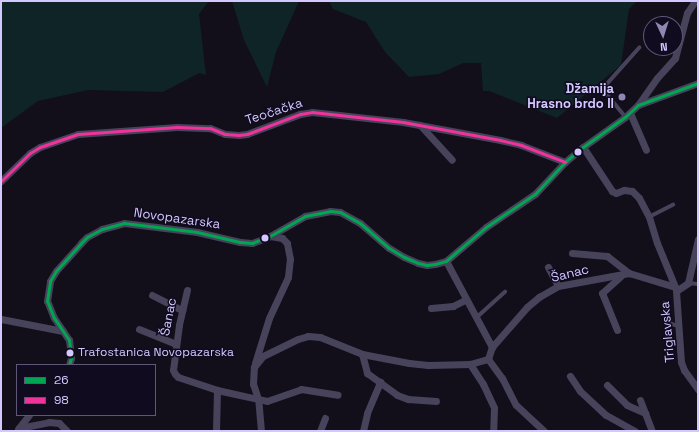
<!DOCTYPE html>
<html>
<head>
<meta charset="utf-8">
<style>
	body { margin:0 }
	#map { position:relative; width:699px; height:432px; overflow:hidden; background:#120f1a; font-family:"Space Grotesk",sans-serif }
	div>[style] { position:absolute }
	.green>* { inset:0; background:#0f2427 }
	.service>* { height:3.5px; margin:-1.75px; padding:0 1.75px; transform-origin:1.75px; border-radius:1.75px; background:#47435b }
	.minor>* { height:7px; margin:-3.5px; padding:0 3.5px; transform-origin:3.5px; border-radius:3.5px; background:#47435b }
	.bus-1>* { height:3px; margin:-1.5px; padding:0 1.5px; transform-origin:1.5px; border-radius:1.5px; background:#00a651 }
	.bus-2>* { height:3px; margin:-1.5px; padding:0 1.5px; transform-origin:1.5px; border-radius:1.5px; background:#ef339a }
	.dots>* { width:11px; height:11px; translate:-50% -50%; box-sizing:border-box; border:2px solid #100b1e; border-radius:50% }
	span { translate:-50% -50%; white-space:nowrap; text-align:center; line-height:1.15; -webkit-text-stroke:3px #100b1e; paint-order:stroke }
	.bus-label { font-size:12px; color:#d3c8ff }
	.left { translate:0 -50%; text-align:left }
	.poi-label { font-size:13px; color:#d3c8ff; font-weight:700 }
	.right { translate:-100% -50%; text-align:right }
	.street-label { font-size:13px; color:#d3c8ff }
	.frame { position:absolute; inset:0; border:2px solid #d3c8ff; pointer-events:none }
	.legend { position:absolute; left:16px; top:364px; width:140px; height:52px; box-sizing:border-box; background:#100b1e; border:1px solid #5e5778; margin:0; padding:5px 7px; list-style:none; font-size:12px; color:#d3c8ff }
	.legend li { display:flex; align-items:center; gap:8px; height:20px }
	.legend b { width:20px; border:1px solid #5e5778 }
	.north { position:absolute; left:643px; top:16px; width:40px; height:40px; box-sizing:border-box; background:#100b1e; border:1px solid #5e5778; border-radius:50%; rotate:176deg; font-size:11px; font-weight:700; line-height:16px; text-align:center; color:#d3c8ff }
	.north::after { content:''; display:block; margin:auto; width:14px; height:18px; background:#8f87af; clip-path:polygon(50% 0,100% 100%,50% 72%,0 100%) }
</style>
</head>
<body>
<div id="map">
	<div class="green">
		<div style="clip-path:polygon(1px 1px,209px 1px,199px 14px,206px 75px,199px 73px,163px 92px,88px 90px,38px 101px,1px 128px)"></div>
		<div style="clip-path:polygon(232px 1px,299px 1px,276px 52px,267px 87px,244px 40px)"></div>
		<div style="clip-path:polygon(329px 1px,637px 1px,629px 9px,621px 65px,557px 118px,489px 91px,483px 91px,481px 63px,463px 63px,439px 74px,409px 77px,385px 52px,366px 22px,333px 9px)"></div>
	</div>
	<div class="service">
		<div style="left:625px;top:117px;width:28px;rotate:-129deg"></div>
		<div style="left:607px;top:95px;width:5px;rotate:-112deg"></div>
		<div style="left:605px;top:90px;width:5px;rotate:-79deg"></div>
		<div style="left:606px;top:85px;width:50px;rotate:-48.3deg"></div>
		<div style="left:649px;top:217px;width:27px;rotate:-27deg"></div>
		<div style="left:688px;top:283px;width:10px;rotate:6deg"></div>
		<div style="left:665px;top:303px;width:17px;rotate:87deg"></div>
		<div style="left:666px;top:320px;width:4px;rotate:45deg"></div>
		<div style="left:669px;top:323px;width:10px;rotate:17deg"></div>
		<div style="left:476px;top:318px;width:39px;rotate:-42deg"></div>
	</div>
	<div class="minor">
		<div style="left:638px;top:105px;width:33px;rotate:-55deg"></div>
		<div style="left:657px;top:78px;width:27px;rotate:-48deg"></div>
		<div style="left:675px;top:58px;width:47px;rotate:-75.1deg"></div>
		<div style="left:687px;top:13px;width:14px;rotate:-56deg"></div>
		<div style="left:630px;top:113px;width:40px;rotate:66.6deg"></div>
		<div style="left:420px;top:125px;width:47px;rotate:47.6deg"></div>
		<div style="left:583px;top:147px;width:53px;rotate:56.6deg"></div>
		<div style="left:612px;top:191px;width:4px;rotate:27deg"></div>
		<div style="left:616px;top:193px;width:9px;rotate:-21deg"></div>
		<div style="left:624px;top:190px;width:8px;rotate:7deg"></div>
		<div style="left:632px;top:191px;width:10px;rotate:45deg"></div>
		<div style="left:639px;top:198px;width:21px;rotate:62deg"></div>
		<div style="left:649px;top:217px;width:27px;rotate:73deg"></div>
		<div style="left:657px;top:243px;width:50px;rotate:67.6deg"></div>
		<div style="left:1px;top:181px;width:40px;rotate:-44deg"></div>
		<div style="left:30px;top:153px;width:12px;rotate:-31deg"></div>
		<div style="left:40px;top:147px;width:40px;rotate:-18.9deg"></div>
		<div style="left:78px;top:134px;width:99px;rotate:-4deg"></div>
		<div style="left:177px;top:127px;width:33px;rotate:2deg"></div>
		<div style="left:210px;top:128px;width:16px;rotate:22deg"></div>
		<div style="left:225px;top:134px;width:14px;rotate:4deg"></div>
		<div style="left:239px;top:135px;width:8px;rotate:-7deg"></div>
		<div style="left:247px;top:134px;width:57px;rotate:-20.7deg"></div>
		<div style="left:300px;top:114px;width:12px;rotate:-9deg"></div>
		<div style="left:312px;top:112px;width:92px;rotate:6.3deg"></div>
		<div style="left:403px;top:122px;width:99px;rotate:10.5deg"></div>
		<div style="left:500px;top:140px;width:22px;rotate:13deg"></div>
		<div style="left:521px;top:145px;width:47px;rotate:21.1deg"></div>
		<div style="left:698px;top:239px;width:45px;rotate:102.8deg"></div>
		<div style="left:688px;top:283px;width:14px;rotate:146deg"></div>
		<div style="left:676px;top:291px;width:71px;rotate:86deg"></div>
		<div style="left:681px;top:362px;width:9px;rotate:69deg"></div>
		<div style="left:684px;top:370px;width:24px;rotate:54deg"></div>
		<div style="left:572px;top:253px;width:35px;rotate:5deg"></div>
		<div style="left:607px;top:256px;width:28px;rotate:38deg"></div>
		<div style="left:446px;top:261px;width:98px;rotate:61.9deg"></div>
		<div style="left:548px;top:267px;width:21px;rotate:62deg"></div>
		<div style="left:187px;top:290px;width:36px;rotate:103deg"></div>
		<div style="left:179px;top:325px;width:45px;rotate:97.6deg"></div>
		<div style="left:173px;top:370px;width:4px;rotate:63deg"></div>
		<div style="left:175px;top:374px;width:4px;rotate:45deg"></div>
		<div style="left:178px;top:377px;width:41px;rotate:18.4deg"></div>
		<div style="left:217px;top:390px;width:51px;rotate:12.4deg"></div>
		<div style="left:267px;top:401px;width:36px;rotate:-19deg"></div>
		<div style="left:301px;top:389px;width:37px;rotate:9deg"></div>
		<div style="left:152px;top:295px;width:34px;rotate:27deg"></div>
		<div style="left:431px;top:308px;width:22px;rotate:-5deg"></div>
		<div style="left:453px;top:306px;width:13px;rotate:-27deg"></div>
		<div style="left:1px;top:319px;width:63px;rotate:11deg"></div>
		<div style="left:139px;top:329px;width:40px;rotate:22deg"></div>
		<div style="left:617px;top:330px;width:40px;rotate:-112deg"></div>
		<div style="left:602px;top:293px;width:25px;rotate:-42deg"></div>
		<div style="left:362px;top:354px;width:20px;rotate:75deg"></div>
		<div style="left:367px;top:373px;width:37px;rotate:36deg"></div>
		<div style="left:397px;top:395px;width:12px;rotate:20deg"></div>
		<div style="left:408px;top:399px;width:28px;rotate:4deg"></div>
		<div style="left:488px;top:359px;width:24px;rotate:54deg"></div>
		<div style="left:502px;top:378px;width:30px;rotate:63deg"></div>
		<div style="left:516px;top:405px;width:38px;rotate:43deg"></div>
		<div style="left:255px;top:363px;width:47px;rotate:-72.7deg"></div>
		<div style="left:269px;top:318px;width:45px;rotate:-65.1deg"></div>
		<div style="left:288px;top:277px;width:18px;rotate:-84deg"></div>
		<div style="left:290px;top:259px;width:16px;rotate:-101deg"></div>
		<div style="left:287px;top:243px;width:7px;rotate:-135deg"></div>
		<div style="left:282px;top:238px;width:12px;rotate:-171deg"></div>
		<div style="left:470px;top:364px;width:24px;rotate:57deg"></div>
		<div style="left:483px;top:384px;width:26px;rotate:65deg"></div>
		<div style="left:494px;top:408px;width:23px;rotate:92deg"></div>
		<div style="left:69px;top:365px;width:7px;rotate:-74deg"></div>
		<div style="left:71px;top:358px;width:18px;rotate:-96deg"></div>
		<div style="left:69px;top:340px;width:27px;rotate:-124deg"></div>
		<div style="left:54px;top:318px;width:18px;rotate:-112deg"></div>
		<div style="left:47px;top:301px;width:20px;rotate:-81deg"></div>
		<div style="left:50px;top:281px;width:12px;rotate:-59deg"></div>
		<div style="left:56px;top:271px;width:38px;rotate:-48deg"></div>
		<div style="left:81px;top:243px;width:8px;rotate:-45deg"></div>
		<div style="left:87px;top:237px;width:17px;rotate:-28deg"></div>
		<div style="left:102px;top:229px;width:23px;rotate:-15deg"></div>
		<div style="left:124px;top:223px;width:74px;rotate:7deg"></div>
		<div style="left:197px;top:232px;width:44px;rotate:13.1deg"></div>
		<div style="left:240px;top:242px;width:12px;rotate:5deg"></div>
		<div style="left:252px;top:243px;width:19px;rotate:-21deg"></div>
		<div style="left:270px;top:236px;width:40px;rotate:-29.7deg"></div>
		<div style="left:305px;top:216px;width:25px;rotate:-11deg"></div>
		<div style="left:330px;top:211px;width:10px;rotate:6deg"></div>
		<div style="left:340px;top:212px;width:23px;rotate:29deg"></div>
		<div style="left:360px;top:223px;width:38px;rotate:41deg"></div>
		<div style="left:389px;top:248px;width:17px;rotate:31deg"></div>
		<div style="left:404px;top:257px;width:15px;rotate:23deg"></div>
		<div style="left:418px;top:263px;width:9px;rotate:13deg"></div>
		<div style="left:427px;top:265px;width:8px;rotate:-7deg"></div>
		<div style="left:435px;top:264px;width:11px;rotate:-15deg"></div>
		<div style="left:446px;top:261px;width:52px;rotate:-40.4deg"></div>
		<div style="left:486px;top:227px;width:59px;rotate:-34deg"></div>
		<div style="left:535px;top:194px;width:44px;rotate:-46.8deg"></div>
		<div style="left:565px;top:162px;width:23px;rotate:-40deg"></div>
		<div style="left:583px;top:147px;width:52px;rotate:-35.5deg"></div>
		<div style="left:625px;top:117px;width:18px;rotate:-43deg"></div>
		<div style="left:638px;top:105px;width:64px;rotate:-20.1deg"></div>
		<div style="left:570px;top:376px;width:18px;rotate:56deg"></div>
		<div style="left:580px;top:391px;width:35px;rotate:43deg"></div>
		<div style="left:606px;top:415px;width:33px;rotate:29deg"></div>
		<div style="left:607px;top:385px;width:28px;rotate:45deg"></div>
		<div style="left:627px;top:405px;width:20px;rotate:24deg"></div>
		<div style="left:640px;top:400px;width:33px;rotate:69deg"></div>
		<div style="left:19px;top:428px;width:31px;rotate:-11deg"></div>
		<div style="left:49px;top:422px;width:10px;rotate:6deg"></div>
		<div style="left:59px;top:423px;width:11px;rotate:45deg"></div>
		<div style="left:18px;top:429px;width:18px;rotate:-52deg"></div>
		<div style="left:216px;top:431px;width:41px;rotate:-88.6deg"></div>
		<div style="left:261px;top:431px;width:32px;rotate:-95deg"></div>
		<div style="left:258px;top:399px;width:16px;rotate:-108deg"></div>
		<div style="left:253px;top:384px;width:17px;rotate:-87deg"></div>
		<div style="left:254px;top:367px;width:14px;rotate:-51deg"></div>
		<div style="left:263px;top:356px;width:39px;rotate:-26deg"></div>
		<div style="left:298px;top:339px;width:10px;rotate:-17deg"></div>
		<div style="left:308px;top:336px;width:12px;rotate:5deg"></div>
		<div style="left:320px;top:337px;width:45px;rotate:22deg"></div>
		<div style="left:362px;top:354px;width:48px;rotate:10.8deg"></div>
		<div style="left:409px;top:363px;width:19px;rotate:6deg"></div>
		<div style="left:428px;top:365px;width:42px;rotate:-1.4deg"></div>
		<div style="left:470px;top:364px;width:19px;rotate:-16deg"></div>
		<div style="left:488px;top:359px;width:13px;rotate:-72deg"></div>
		<div style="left:492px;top:347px;width:53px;rotate:-48.8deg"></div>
		<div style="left:527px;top:307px;width:16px;rotate:-40deg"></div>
		<div style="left:539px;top:297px;width:22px;rotate:-30deg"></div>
		<div style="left:558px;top:286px;width:72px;rotate:-10.4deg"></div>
		<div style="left:629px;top:273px;width:48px;rotate:16.9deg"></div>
		<div style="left:320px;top:431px;width:14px;rotate:-69deg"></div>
		<div style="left:363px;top:431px;width:18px;rotate:-77deg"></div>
		<div style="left:367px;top:413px;width:34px;rotate:-67deg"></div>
	</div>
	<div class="bus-1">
		<div style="left:69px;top:365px;width:7px;rotate:-74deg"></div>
		<div style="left:71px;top:358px;width:18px;rotate:-96deg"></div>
		<div style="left:69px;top:340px;width:27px;rotate:-124deg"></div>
		<div style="left:54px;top:318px;width:18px;rotate:-112deg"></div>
		<div style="left:47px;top:301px;width:20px;rotate:-81deg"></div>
		<div style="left:50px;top:281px;width:12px;rotate:-59deg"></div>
		<div style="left:56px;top:271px;width:38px;rotate:-48deg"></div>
		<div style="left:81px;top:243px;width:8px;rotate:-45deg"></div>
		<div style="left:87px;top:237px;width:17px;rotate:-28deg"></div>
		<div style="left:102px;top:229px;width:23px;rotate:-15deg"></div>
		<div style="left:124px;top:223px;width:74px;rotate:7deg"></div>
		<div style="left:197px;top:232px;width:44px;rotate:13.1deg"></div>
		<div style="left:240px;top:242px;width:12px;rotate:5deg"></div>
		<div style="left:252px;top:243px;width:19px;rotate:-21deg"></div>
		<div style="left:270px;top:236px;width:40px;rotate:-29.7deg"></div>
		<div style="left:305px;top:216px;width:25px;rotate:-11deg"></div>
		<div style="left:330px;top:211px;width:10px;rotate:6deg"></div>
		<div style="left:340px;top:212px;width:23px;rotate:29deg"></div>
		<div style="left:360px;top:223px;width:38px;rotate:41deg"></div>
		<div style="left:389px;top:248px;width:17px;rotate:31deg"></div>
		<div style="left:404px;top:257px;width:15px;rotate:23deg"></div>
		<div style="left:418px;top:263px;width:9px;rotate:13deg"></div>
		<div style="left:427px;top:265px;width:8px;rotate:-7deg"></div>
		<div style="left:435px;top:264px;width:11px;rotate:-15deg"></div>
		<div style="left:446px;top:261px;width:52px;rotate:-40.4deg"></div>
		<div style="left:486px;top:227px;width:59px;rotate:-34deg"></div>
		<div style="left:535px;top:194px;width:44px;rotate:-46.8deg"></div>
		<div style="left:565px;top:162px;width:23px;rotate:-40deg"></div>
		<div style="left:583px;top:147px;width:52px;rotate:-35.5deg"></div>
		<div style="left:625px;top:117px;width:18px;rotate:-43deg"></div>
		<div style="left:638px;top:105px;width:64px;rotate:-20.1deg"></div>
	</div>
	<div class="bus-2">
		<div style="left:1px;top:181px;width:40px;rotate:-44deg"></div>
		<div style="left:30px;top:153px;width:12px;rotate:-31deg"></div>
		<div style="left:40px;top:147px;width:40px;rotate:-18.9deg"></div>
		<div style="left:78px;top:134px;width:99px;rotate:-4deg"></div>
		<div style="left:177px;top:127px;width:33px;rotate:2deg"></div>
		<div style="left:210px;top:128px;width:16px;rotate:22deg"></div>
		<div style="left:225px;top:134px;width:14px;rotate:4deg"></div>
		<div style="left:239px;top:135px;width:8px;rotate:-7deg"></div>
		<div style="left:247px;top:134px;width:57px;rotate:-20.7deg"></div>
		<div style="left:300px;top:114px;width:12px;rotate:-9deg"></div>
		<div style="left:312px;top:112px;width:92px;rotate:6.3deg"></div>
		<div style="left:403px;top:122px;width:99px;rotate:10.5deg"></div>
		<div style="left:500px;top:140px;width:22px;rotate:13deg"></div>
		<div style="left:521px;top:145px;width:47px;rotate:21.1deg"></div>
	</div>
	<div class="dots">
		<div style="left:622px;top:97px;background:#8f87af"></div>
		<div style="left:578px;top:152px;background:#d3c8ff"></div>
		<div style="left:265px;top:238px;background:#d3c8ff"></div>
		<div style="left:70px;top:353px;background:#d3c8ff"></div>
	</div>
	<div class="bus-label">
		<span class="left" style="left:78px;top:353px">Trafostanica Novopazarska</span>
	</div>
	<div class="poi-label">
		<span class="right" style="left:614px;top:97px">Džamija<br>Hrasno brdo II</span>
	</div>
	<div class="street-label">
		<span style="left:274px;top:112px;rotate:-18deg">Teočačka</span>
		<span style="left:177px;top:219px;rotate:8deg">Novopazarska</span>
		<span style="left:570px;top:274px;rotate:-14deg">Šanac</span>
		<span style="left:169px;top:317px;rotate:-79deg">Šanac</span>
		<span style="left:668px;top:332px;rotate:-95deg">Triglavska</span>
	</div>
	<div class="frame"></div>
	<ul class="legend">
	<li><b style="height:5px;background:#00a651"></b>26</li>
	<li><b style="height:5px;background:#ef339a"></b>98</li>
	</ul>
	<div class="north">N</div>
</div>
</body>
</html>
